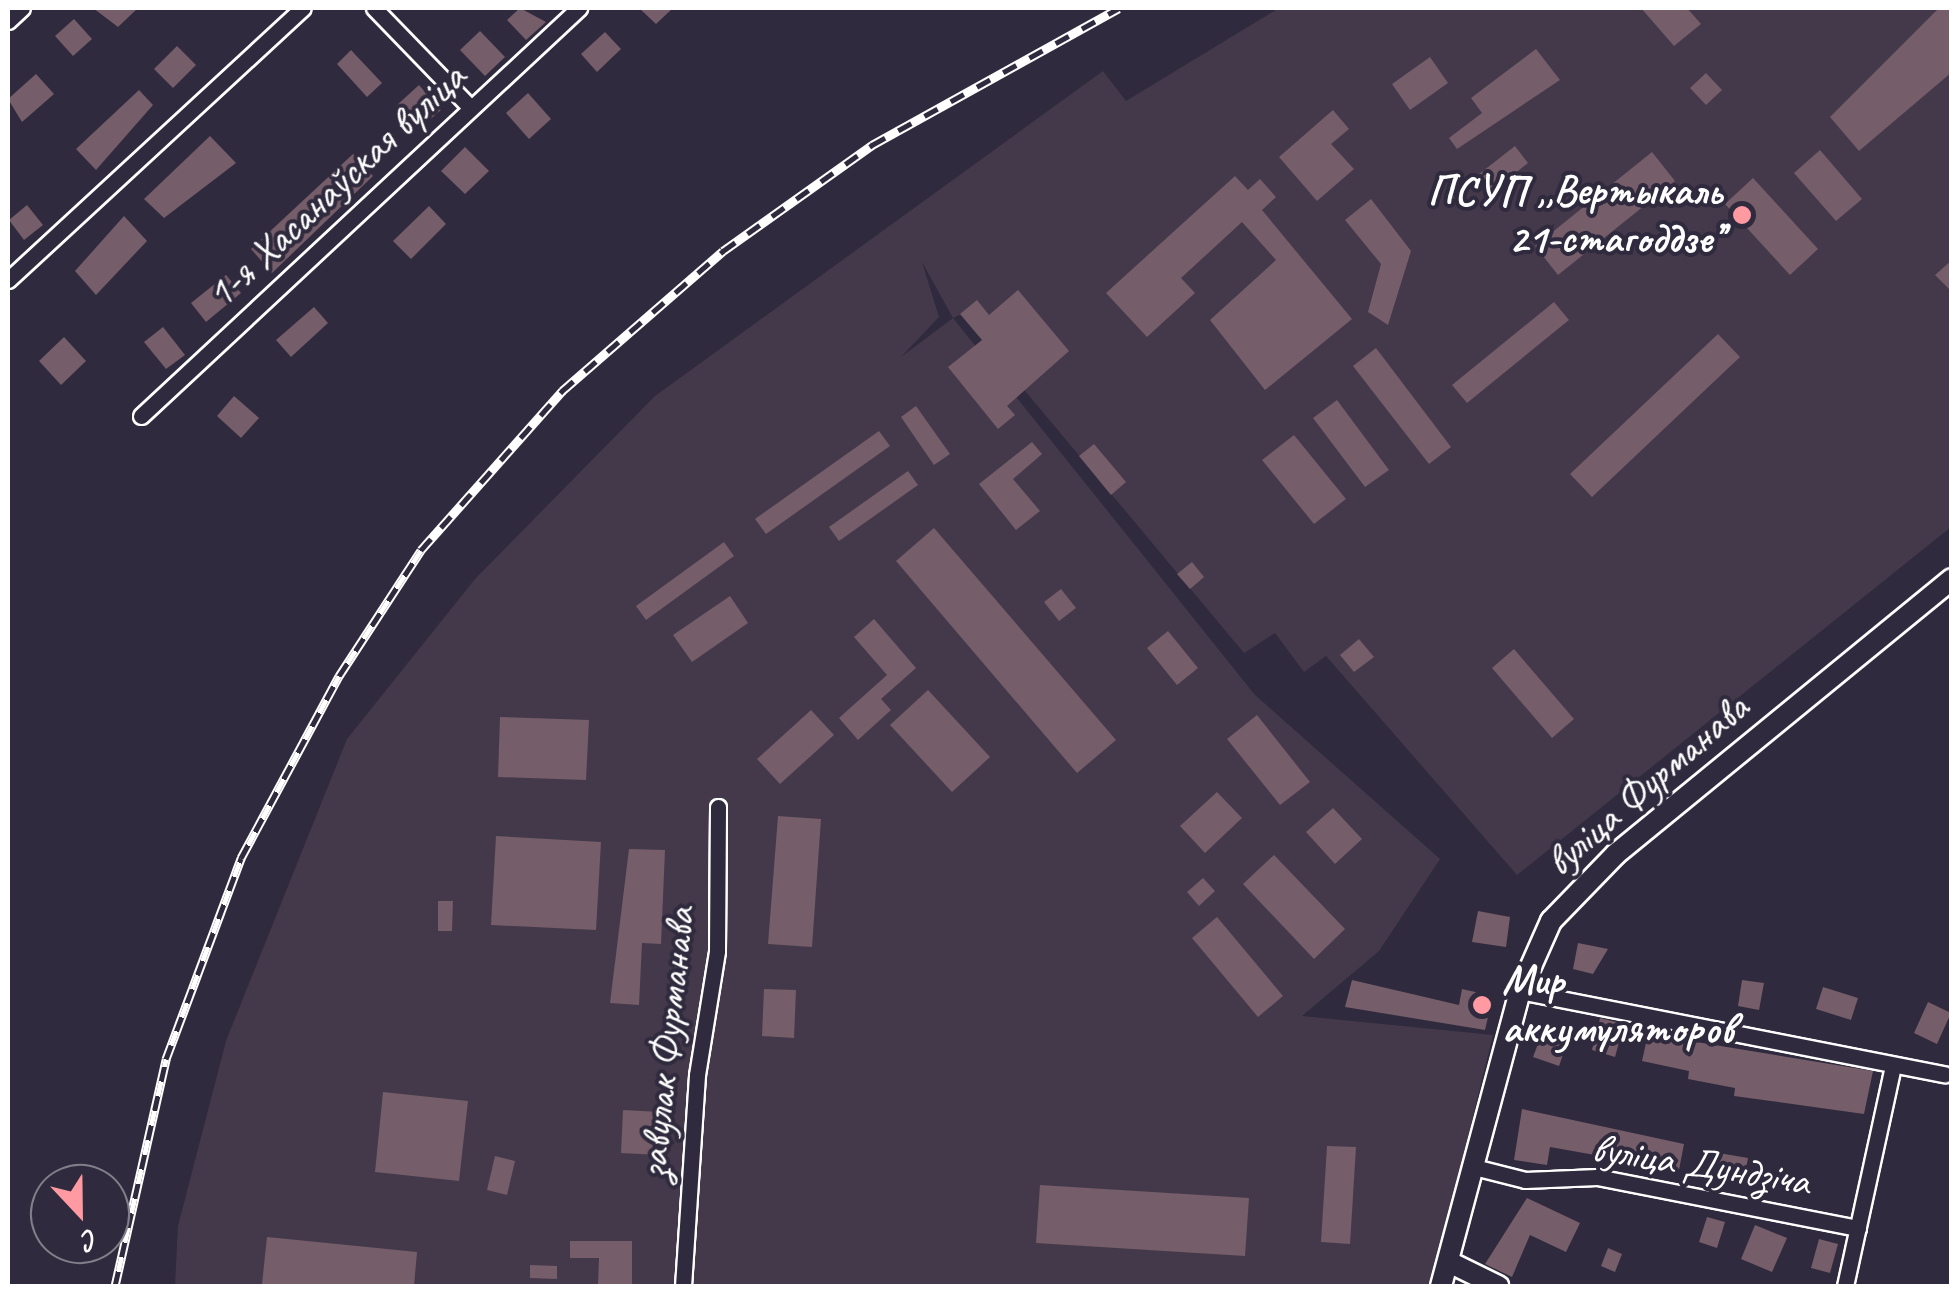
<!DOCTYPE html>
<html>
<head>
<meta charset="utf-8">
<style>
	body { margin:0 }
	#map { position:relative; width:1959px; height:1294px; overflow:hidden; background:#2f2a3d; font-family:Caveat,sans-serif }
	div>[style] { position:absolute }
	.built>* { inset:0; background:#44394a }
	.building>* { inset:0; background:#755d69 }
	.roads { filter:drop-shadow(2px 0 #fff) drop-shadow(-2px 0 #fff) drop-shadow(0 2px #fff) drop-shadow(0 -2px #fff) }
	.street>* { height:15px; margin:-7.5px; padding:0 7.5px; transform-origin:7.5px; border-radius:7.5px; background:#2f2a3d }
	.secondary>* { height:20px; margin:-10px; padding:0 10px; transform-origin:10px; border-radius:10px; background:#2f2a3d }
	.rail>* { height:9px; margin-top:-4.5px; transform-origin:0; background:repeating-linear-gradient(90deg,#2f2a3d 0 15px,#fff 0 30px); box-sizing:border-box; border-block:2px solid #fff }
	.dots>* { width:28px; height:28px; translate:-50% -50%; box-sizing:border-box; border:5px solid #2f2a3d; border-radius:50% }
	span { translate:-50% -50%; white-space:nowrap; text-align:center; line-height:1.15; -webkit-text-stroke:8px #2f2a3d; paint-order:stroke }
	.street-label { font-size:42px; color:#fff }
	.poi-label { font-size:42px; color:#fff; font-weight:700 }
	.right { translate:-100% -50%; text-align:right }
	.left { translate:0 -50%; text-align:left }
	.frame { position:absolute; inset:0; border:10px solid #fff; pointer-events:none }
	.north { position:absolute; left:30px; top:1164px; width:100px; height:100px; box-sizing:border-box; background:#2f2a3d; border:2px solid #827f8b; border-radius:50%; rotate:158deg; font-size:28px; font-weight:700; line-height:40px; text-align:center; color:#fff }
	.north::after { content:''; display:block; margin:auto; width:35px; height:45px; background:#ff9aa2; clip-path:polygon(50% 0,100% 100%,50% 72%,0 100%) }
</style>
</head>
<body>
<div id="map">
	<div class="built">
		<div style="clip-path:polygon(evenodd,1279px 8px,1951px 8px,1951px 527px,1517px 875px,1326px 656px,1304px 672px,1275px 633px,1244px 653px,961px 314px,953px 318px,1255px 695px,1440px 859px,1379px 951px,1302px 1016px,1493px 1035px,1431px 1286px,175px 1286px,178px 1226px,226px 1041px,347px 739px,475px 579px,655px 396px,1103px 71px,1126px 101px,1279px 8px,922px 262px,953px 318px,901px 357px,939px 317px,922px 262px)"></div>
	</div>
	<div class="building">
		<div style="clip-path:polygon(93px 8px,138px 8px,118px 27px)"></div>
		<div style="clip-path:polygon(520px 8px,546px 22px,526px 40px,507px 20px)"></div>
		<div style="clip-path:polygon(639px 8px,673px 8px,656px 24px)"></div>
		<div style="clip-path:polygon(1641px 8px,1687px 8px,1701px 24px,1674px 46px)"></div>
		<div style="clip-path:polygon(1939px 8px,1952px 8px,1952px 72px,1859px 151px,1830px 117px)"></div>
		<div style="clip-path:polygon(74px 19px,92px 39px,73px 56px,55px 36px)"></div>
		<div style="clip-path:polygon(480px 31px,505px 57px,485px 76px,460px 50px)"></div>
		<div style="clip-path:polygon(605px 32px,621px 49px,597px 72px,581px 54px)"></div>
		<div style="clip-path:polygon(177px 46px,196px 65px,173px 88px,154px 69px)"></div>
		<div style="clip-path:polygon(1536px 49px,1560px 80px,1457px 149px,1449px 138px,1482px 113px,1471px 98px)"></div>
		<div style="clip-path:polygon(351px 50px,382px 83px,367px 97px,337px 64px)"></div>
		<div style="clip-path:polygon(1430px 57px,1448px 83px,1410px 110px,1392px 84px)"></div>
		<div style="clip-path:polygon(1706px 73px,1722px 90px,1706px 105px,1690px 88px)"></div>
		<div style="clip-path:polygon(36px 74px,54px 94px,22px 122px,8px 99px)"></div>
		<div style="clip-path:polygon(419px 85px,441px 110px,419px 129px,397px 105px)"></div>
		<div style="clip-path:polygon(139px 90px,153px 105px,96px 170px,76px 149px)"></div>
		<div style="clip-path:polygon(528px 93px,551px 119px,529px 139px,506px 113px)"></div>
		<div style="clip-path:polygon(1333px 110px,1349px 129px,1331px 144px,1354px 169px,1317px 201px,1279px 157px)"></div>
		<div style="clip-path:polygon(210px 136px,236px 163px,164px 218px,144px 199px)"></div>
		<div style="clip-path:polygon(1515px 146px,1528px 163px,1488px 195px,1474px 178px)"></div>
		<div style="clip-path:polygon(465px 147px,489px 171px,465px 194px,441px 171px)"></div>
		<div style="clip-path:polygon(1820px 150px,1862px 199px,1836px 221px,1794px 173px)"></div>
		<div style="clip-path:polygon(1652px 152px,1675px 181px,1558px 275px,1535px 246px)"></div>
		<div style="clip-path:polygon(353px 154px,373px 176px,272px 273px,251px 249px)"></div>
		<div style="clip-path:polygon(1235px 176px,1248px 190px,1260px 179px,1276px 197px,1262px 210px,1352px 319px,1265px 390px,1210px 320px,1276px 260px,1242px 222px,1181px 278px,1195px 293px,1147px 337px,1106px 293px)"></div>
		<div style="clip-path:polygon(1753px 178px,1818px 249px,1790px 275px,1725px 204px)"></div>
		<div style="clip-path:polygon(1371px 199px,1411px 251px,1388px 325px,1368px 312px,1381px 264px,1345px 220px)"></div>
		<div style="clip-path:polygon(27px 205px,43px 225px,24px 240px,9px 220px)"></div>
		<div style="clip-path:polygon(429px 206px,446px 224px,411px 259px,393px 241px)"></div>
		<div style="clip-path:polygon(124px 216px,147px 241px,96px 295px,75px 271px)"></div>
		<div style="clip-path:polygon(1952px 260px,1952px 292px,1935px 275px)"></div>
		<div style="clip-path:polygon(226px 275px,241px 293px,206px 322px,191px 303px)"></div>
		<div style="clip-path:polygon(1018px 290px,1069px 351px,1007px 406px,1015px 415px,998px 429px,948px 367px,982px 340px,960px 314px,977px 300px,989px 315px)"></div>
		<div style="clip-path:polygon(1554px 302px,1569px 320px,1467px 403px,1452px 385px)"></div>
		<div style="clip-path:polygon(314px 307px,328px 323px,291px 357px,276px 340px)"></div>
		<div style="clip-path:polygon(163px 327px,185px 355px,166px 369px,144px 342px)"></div>
		<div style="clip-path:polygon(1718px 334px,1740px 357px,1592px 497px,1570px 474px)"></div>
		<div style="clip-path:polygon(64px 337px,86px 361px,61px 385px,39px 361px)"></div>
		<div style="clip-path:polygon(1376px 348px,1451px 447px,1429px 464px,1353px 366px)"></div>
		<div style="clip-path:polygon(234px 396px,259px 418px,241px 438px,217px 416px)"></div>
		<div style="clip-path:polygon(1337px 400px,1389px 470px,1365px 487px,1313px 418px)"></div>
		<div style="clip-path:polygon(916px 406px,950px 454px,934px 465px,901px 417px)"></div>
		<div style="clip-path:polygon(879px 431px,890px 446px,766px 534px,755px 519px)"></div>
		<div style="clip-path:polygon(1294px 435px,1346px 499px,1314px 524px,1262px 460px)"></div>
		<div style="clip-path:polygon(1032px 442px,1042px 454px,1013px 479px,1040px 511px,1016px 530px,979px 484px)"></div>
		<div style="clip-path:polygon(1094px 444px,1126px 482px,1111px 495px,1079px 456px)"></div>
		<div style="clip-path:polygon(908px 471px,918px 485px,839px 541px,829px 527px)"></div>
		<div style="clip-path:polygon(934px 528px,1116px 740px,1077px 773px,896px 561px)"></div>
		<div style="clip-path:polygon(724px 542px,734px 556px,646px 620px,636px 606px)"></div>
		<div style="clip-path:polygon(1192px 562px,1204px 577px,1190px 589px,1177px 574px)"></div>
		<div style="clip-path:polygon(1061px 589px,1076px 608px,1059px 621px,1044px 602px)"></div>
		<div style="clip-path:polygon(730px 596px,748px 623px,692px 662px,673px 635px)"></div>
		<div style="clip-path:polygon(874px 619px,916px 668px,881px 699px,891px 710px,858px 740px,839px 718px,887px 675px,854px 637px)"></div>
		<div style="clip-path:polygon(1168px 631px,1198px 668px,1177px 685px,1147px 648px)"></div>
		<div style="clip-path:polygon(1359px 639px,1374px 657px,1354px 672px,1340px 655px)"></div>
		<div style="clip-path:polygon(1514px 649px,1574px 719px,1552px 738px,1492px 668px)"></div>
		<div style="clip-path:polygon(928px 690px,990px 757px,952px 792px,890px 725px)"></div>
		<div style="clip-path:polygon(811px 710px,834px 735px,780px 784px,757px 759px)"></div>
		<div style="clip-path:polygon(1257px 715px,1310px 782px,1280px 805px,1227px 739px)"></div>
		<div style="clip-path:polygon(500px 717px,589px 720px,586px 780px,498px 777px)"></div>
		<div style="clip-path:polygon(1217px 792px,1242px 818px,1205px 853px,1180px 826px)"></div>
		<div style="clip-path:polygon(1333px 808px,1362px 839px,1335px 864px,1306px 832px)"></div>
		<div style="clip-path:polygon(778px 816px,821px 819px,812px 947px,768px 944px)"></div>
		<div style="clip-path:polygon(496px 836px,601px 842px,596px 930px,491px 925px)"></div>
		<div style="clip-path:polygon(629px 849px,665px 850px,661px 944px,642px 943px,639px 1005px,610px 1003px)"></div>
		<div style="clip-path:polygon(1274px 855px,1345px 929px,1314px 959px,1243px 884px)"></div>
		<div style="clip-path:polygon(1203px 878px,1215px 891px,1199px 906px,1187px 892px)"></div>
		<div style="clip-path:polygon(438px 901px,453px 901px,452px 931px,438px 931px)"></div>
		<div style="clip-path:polygon(1478px 911px,1510px 917px,1506px 947px,1472px 942px)"></div>
		<div style="clip-path:polygon(1217px 917px,1283px 996px,1258px 1017px,1192px 938px)"></div>
		<div style="clip-path:polygon(1578px 943px,1608px 949px,1593px 974px,1573px 969px)"></div>
		<div style="clip-path:polygon(1352px 980px,1459px 1005px,1462px 989px,1493px 996px,1485px 1030px,1345px 1007px)"></div>
		<div style="clip-path:polygon(1742px 980px,1764px 983px,1759px 1010px,1738px 1006px)"></div>
		<div style="clip-path:polygon(1823px 987px,1858px 998px,1851px 1020px,1816px 1009px)"></div>
		<div style="clip-path:polygon(764px 989px,796px 990px,794px 1038px,762px 1036px)"></div>
		<div style="clip-path:polygon(1928px 1002px,1951px 1013px,1937px 1044px,1914px 1033px)"></div>
		<div style="clip-path:polygon(1600px 1018px,1624px 1024px,1615px 1057px,1592px 1050px)"></div>
		<div style="clip-path:polygon(1546px 1023px,1571px 1032px,1559px 1066px,1533px 1057px)"></div>
		<div style="clip-path:polygon(1648px 1034px,1873px 1071px,1864px 1114px,1734px 1096px,1735px 1088px,1688px 1079px,1689px 1071px,1642px 1061px)"></div>
		<div style="clip-path:polygon(383px 1092px,468px 1101px,459px 1181px,375px 1172px)"></div>
		<div style="clip-path:polygon(1522px 1109px,1684px 1144px,1679px 1170px,1550px 1147px,1547px 1165px,1514px 1160px)"></div>
		<div style="clip-path:polygon(623px 1110px,661px 1112px,659px 1155px,621px 1153px)"></div>
		<div style="clip-path:polygon(1327px 1146px,1356px 1147px,1350px 1244px,1321px 1242px)"></div>
		<div style="clip-path:polygon(1713px 1152px,1748px 1158px,1743px 1184px,1709px 1178px)"></div>
		<div style="clip-path:polygon(495px 1156px,515px 1161px,507px 1195px,487px 1190px)"></div>
		<div style="clip-path:polygon(1040px 1185px,1249px 1198px,1245px 1256px,1036px 1243px)"></div>
		<div style="clip-path:polygon(1527px 1198px,1580px 1223px,1566px 1252px,1530px 1235px,1512px 1277px,1485px 1264px)"></div>
		<div style="clip-path:polygon(1707px 1217px,1725px 1222px,1717px 1248px,1699px 1242px)"></div>
		<div style="clip-path:polygon(1755px 1225px,1787px 1238px,1772px 1272px,1741px 1259px)"></div>
		<div style="clip-path:polygon(267px 1237px,417px 1252px,414px 1286px,262px 1284px)"></div>
		<div style="clip-path:polygon(1819px 1239px,1838px 1244px,1830px 1273px,1811px 1268px)"></div>
		<div style="clip-path:polygon(570px 1241px,632px 1241px,632px 1286px,598px 1286px,599px 1258px,570px 1258px)"></div>
		<div style="clip-path:polygon(1608px 1248px,1622px 1254px,1615px 1272px,1601px 1266px)"></div>
		<div style="clip-path:polygon(530px 1265px,557px 1266px,557px 1279px,530px 1278px)"></div>
	</div>
	<div class="roads">
		<div class="street">
			<div style="left:374px;top:8px;width:139px;rotate:45.9deg"></div>
			<div style="left:8px;top:21px;width:19px;rotate:-43deg"></div>
			<div style="left:8px;top:280px;width:401px;rotate:-42.7deg"></div>
			<div style="left:141px;top:416px;width:599px;rotate:-42.97deg"></div>
			<div style="left:1520px;top:991px;width:433px;rotate:11.1deg"></div>
			<div style="left:1474px;top:1167px;width:53px;rotate:14.3deg"></div>
			<div style="left:1525px;top:1180px;width:72px;rotate:-2.4deg"></div>
			<div style="left:1597px;top:1177px;width:266px;rotate:11.1deg"></div>
			<div style="left:683px;top:1286px;width:211px;rotate:-86.2deg"></div>
			<div style="left:697px;top:1075px;width:126px;rotate:-80.8deg"></div>
			<div style="left:717px;top:951px;width:144px;rotate:-89.6deg"></div>
			<div style="left:1845px;top:1286px;width:226px;rotate:-77.7deg"></div>
		</div>
		<div class="secondary">
			<div style="left:1449px;top:1262px;width:55px;rotate:26.1deg"></div>
			<div style="left:1441px;top:1286px;width:305px;rotate:-75deg"></div>
			<div style="left:1520px;top:991px;width:77px;rotate:-66.1deg"></div>
			<div style="left:1551px;top:921px;width:93px;rotate:-45.9deg"></div>
			<div style="left:1616px;top:854px;width:434px;rotate:-39.3deg"></div>
		</div>
	</div>
	<div class="rail">
		<div style="left:115px;top:1286px;width:233px;rotate:-77.3deg"></div>
		<div style="left:166px;top:1059px;width:215px;rotate:-69.5deg"></div>
		<div style="left:241px;top:858px;width:207px;rotate:-61.7deg"></div>
		<div style="left:339px;top:676px;width:150px;rotate:-56.9deg"></div>
		<div style="left:421px;top:550px;width:213px;rotate:-48.4deg"></div>
		<div style="left:562px;top:391px;width:213px;rotate:-41deg"></div>
		<div style="left:723px;top:251px;width:183px;rotate:-35.4deg"></div>
		<div style="left:872px;top:145px;width:282px;rotate:-29deg"></div>
	</div>
	<div class="dots">
		<div style="left:1742px;top:215px;background:#ff9aa2"></div>
		<div style="left:1482px;top:1005px;background:#ff9aa2"></div>
	</div>
	<div class="street-label">
		<span style="left:336px;top:186px;rotate:-43deg">1-я Хасанаўская вуліца</span>
		<span style="left:1647px;top:785px;rotate:-41deg">вуліца Фурманава</span>
		<span style="left:667px;top:1043px;rotate:-84deg">завулак Фурманава</span>
		<span style="left:1701px;top:1165px;rotate:9deg">вуліца Дундзіча</span>
	</div>
	<div class="poi-label">
		<span class="right" style="left:1722px;top:215px">ПСУП ,,Вертыкаль<br>21-стагоддзе’’</span>
		<span class="left" style="left:1502px;top:1005px">Мир<br>аккумуляторов</span>
	</div>
	<div class="frame"></div>
	<div class="north">С</div>
</div>
</body>
</html>
